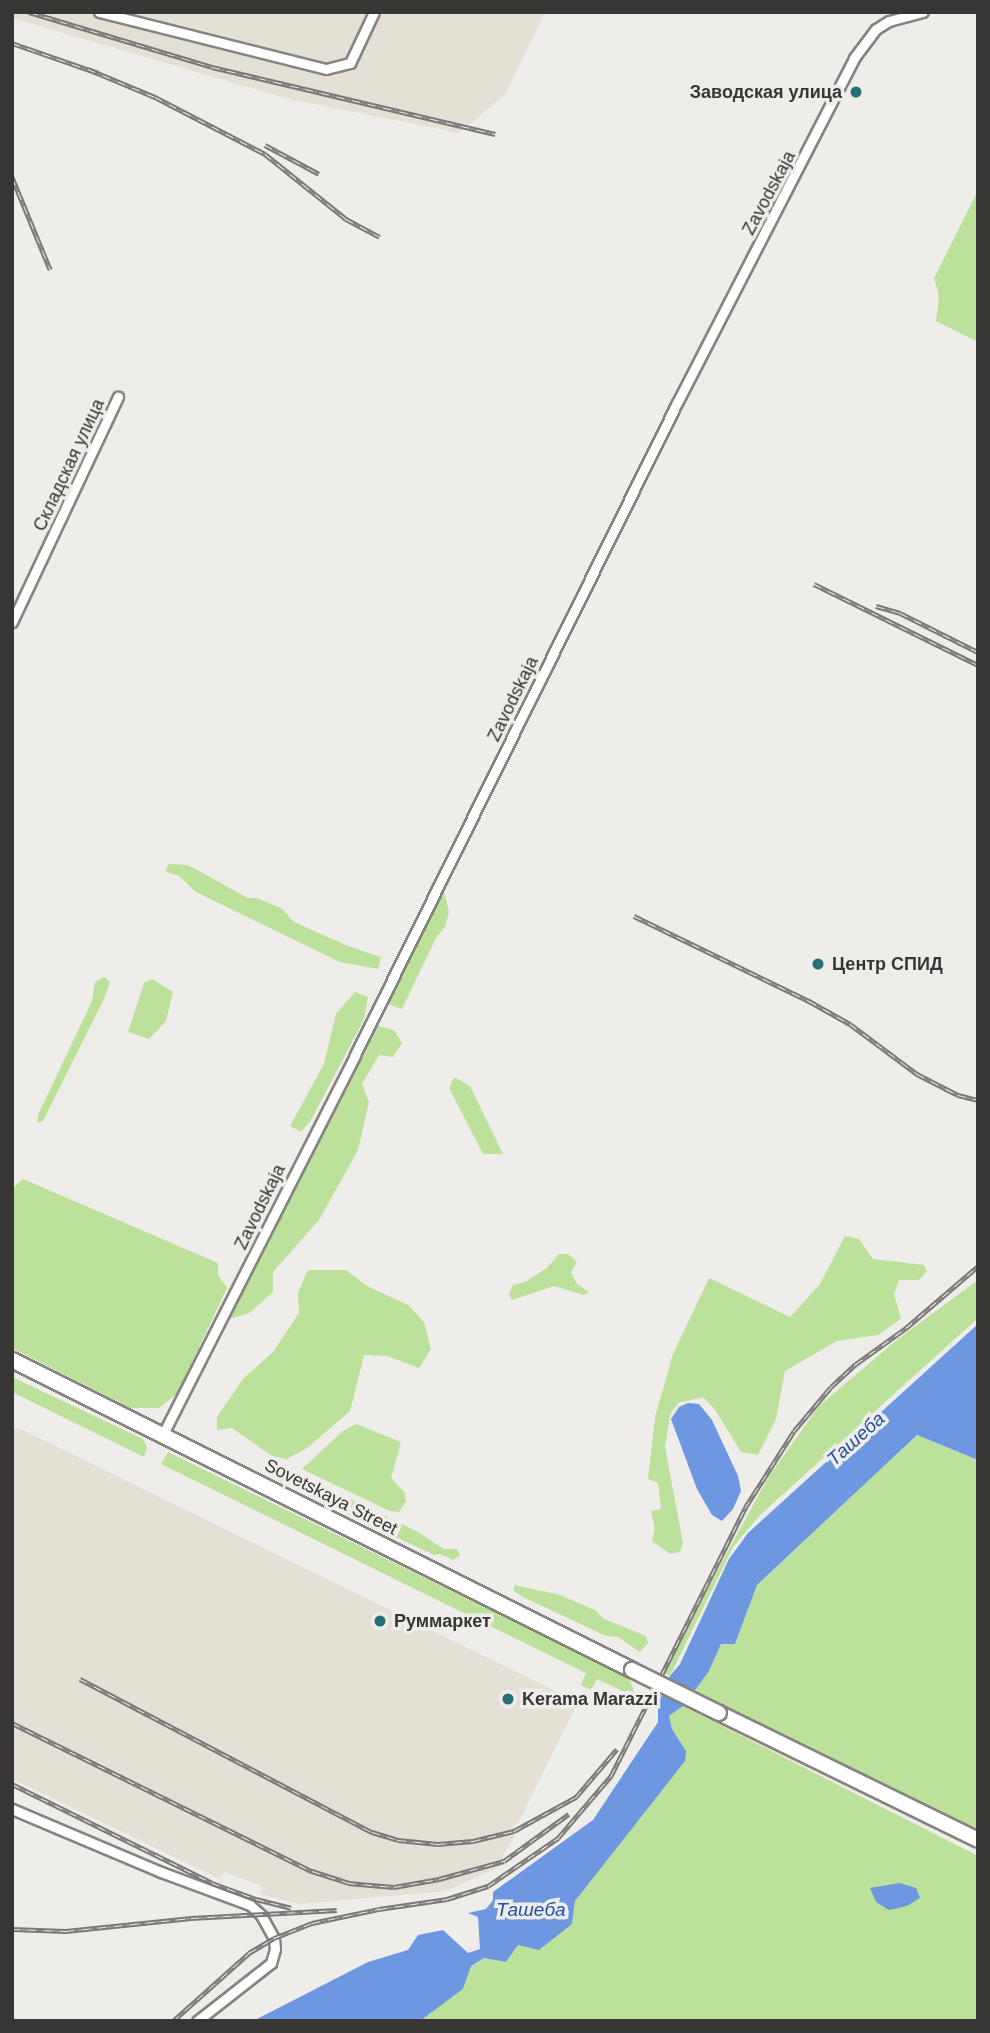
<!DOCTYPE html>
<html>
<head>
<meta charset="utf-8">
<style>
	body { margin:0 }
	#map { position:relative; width:990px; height:2033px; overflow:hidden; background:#eeede9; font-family:Helvetica,sans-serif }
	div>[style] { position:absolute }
	.built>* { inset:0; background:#e4e0d6 }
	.green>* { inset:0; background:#bbe19b }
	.water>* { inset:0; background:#6e97e1 }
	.roads { filter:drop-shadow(2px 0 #868481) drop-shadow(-2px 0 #868481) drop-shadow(0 2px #868481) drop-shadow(0 -2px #868481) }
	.street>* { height:9px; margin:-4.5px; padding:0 4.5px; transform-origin:4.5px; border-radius:4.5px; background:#fff }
	.primary>* { height:14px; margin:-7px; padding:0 7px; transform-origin:7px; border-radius:7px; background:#fff }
	.rail>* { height:5px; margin-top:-2.5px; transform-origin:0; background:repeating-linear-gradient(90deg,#eeede9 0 8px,#7a7977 0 16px); box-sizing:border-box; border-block:2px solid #7a7977 }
	.bridges { filter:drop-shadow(2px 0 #868481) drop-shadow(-2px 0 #868481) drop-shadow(0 2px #868481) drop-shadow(0 -2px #868481) }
	.primary-bridge>* { height:14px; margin:-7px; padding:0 7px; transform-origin:7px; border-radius:7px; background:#fff }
	.dots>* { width:19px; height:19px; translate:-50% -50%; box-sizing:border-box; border:4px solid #eeede9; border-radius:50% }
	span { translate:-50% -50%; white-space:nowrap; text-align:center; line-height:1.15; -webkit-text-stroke:7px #eeede9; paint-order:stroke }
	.poi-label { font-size:18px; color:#373635; font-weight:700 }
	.right { translate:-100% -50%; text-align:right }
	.left { translate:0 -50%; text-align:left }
	.street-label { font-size:18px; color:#373635 }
	.water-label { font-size:19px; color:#2150a7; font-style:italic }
	.frame { position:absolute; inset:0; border:14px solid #373635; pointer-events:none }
</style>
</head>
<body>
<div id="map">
	<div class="built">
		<div style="clip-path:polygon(12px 12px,545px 12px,505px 95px,459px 133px,285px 98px,12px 18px)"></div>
		<div style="clip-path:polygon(19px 1428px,578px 1702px,518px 1823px,513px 1826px,515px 1836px,502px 1856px,506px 1864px,446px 1891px,300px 1904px,260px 1894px,262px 1886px,224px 1872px,220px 1879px,12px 1779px,12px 1430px)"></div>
	</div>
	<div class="green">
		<div style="clip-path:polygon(978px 190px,978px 342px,936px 321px,939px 296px,934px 278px)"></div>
		<div style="clip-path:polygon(169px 864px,188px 865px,248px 898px,257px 898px,281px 908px,294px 922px,348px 946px,381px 957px,378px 969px,340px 962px,196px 892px,179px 876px,165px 871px)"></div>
		<div style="clip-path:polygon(443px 887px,449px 912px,445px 927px,436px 938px,402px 1009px,388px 1004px,433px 902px)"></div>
		<div style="clip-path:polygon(104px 977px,110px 982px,104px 999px,43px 1121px,37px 1123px,39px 1113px,92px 1001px,95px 982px)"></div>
		<div style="clip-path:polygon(152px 979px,173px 992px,166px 1021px,149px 1039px,128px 1032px,144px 983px)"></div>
		<div style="clip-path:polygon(355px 992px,368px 997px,364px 1019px,311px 1120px,301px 1132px,290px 1126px,324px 1064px,336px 1014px)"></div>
		<div style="clip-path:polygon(376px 1025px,394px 1030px,402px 1043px,393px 1057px,379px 1055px,362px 1084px,369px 1102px,358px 1150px,319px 1220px,273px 1272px,273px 1292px,249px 1313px,229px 1319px)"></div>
		<div style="clip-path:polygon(454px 1077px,470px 1086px,503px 1154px,483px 1154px,449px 1088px)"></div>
		<div style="clip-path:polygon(23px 1179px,218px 1263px,218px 1275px,227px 1288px,177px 1394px,159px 1408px,130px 1408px,12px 1348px,12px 1189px)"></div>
		<div style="clip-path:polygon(845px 1236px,859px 1239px,873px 1259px,924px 1265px,927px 1271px,919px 1280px,899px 1280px,894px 1294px,901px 1319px,878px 1335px,837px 1341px,785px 1371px,776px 1419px,758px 1455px,741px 1452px,716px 1411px,703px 1397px,678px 1403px,670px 1415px,665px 1447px,683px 1543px,680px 1552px,670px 1554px,652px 1541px,655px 1528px,651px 1511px,661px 1509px,658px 1483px,648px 1479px,655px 1417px,673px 1354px,709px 1278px,790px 1317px,820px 1284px)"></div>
		<div style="clip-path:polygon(559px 1254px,568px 1254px,577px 1262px,571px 1272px,577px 1284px,589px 1292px,583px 1295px,554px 1286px,512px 1300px,509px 1295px,513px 1285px,525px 1282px,547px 1268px)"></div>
		<div style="clip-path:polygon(308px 1270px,346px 1270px,367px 1286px,408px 1305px,424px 1322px,431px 1349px,419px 1368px,387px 1356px,364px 1355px,350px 1411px,307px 1448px,287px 1459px,272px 1456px,232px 1428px,217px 1430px,217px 1417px,243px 1379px,273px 1352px,299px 1313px,298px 1293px)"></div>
		<div style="clip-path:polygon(978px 1280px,978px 1318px,760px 1515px,733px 1547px,670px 1676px,662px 1672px,769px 1476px,819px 1406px,898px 1339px)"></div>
		<div style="clip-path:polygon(12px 1377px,143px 1439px,147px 1448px,144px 1457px,12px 1392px)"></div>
		<div style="clip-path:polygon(356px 1424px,401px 1442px,391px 1478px,405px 1493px,406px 1501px,399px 1512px,390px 1511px,302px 1469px,343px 1431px)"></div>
		<div style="clip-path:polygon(917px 1435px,978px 1460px,978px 1831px,693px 1690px,709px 1671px,721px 1644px,735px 1644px,757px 1585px)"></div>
		<div style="clip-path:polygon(168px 1452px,629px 1678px,636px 1697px,597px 1679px,591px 1690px,581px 1685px,586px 1673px,161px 1464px)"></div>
		<div style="clip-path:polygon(275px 1468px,350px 1499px,418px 1532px,444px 1549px,457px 1549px,460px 1555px,453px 1560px,440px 1554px,434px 1555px,381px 1530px,377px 1524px,367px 1524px,346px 1514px,332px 1502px,322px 1502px,290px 1483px,279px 1481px,272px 1476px)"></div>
		<div style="clip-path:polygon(514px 1585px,560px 1595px,595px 1610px,604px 1619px,646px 1636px,648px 1643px,640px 1652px,618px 1637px,606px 1636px,523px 1597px,514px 1591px)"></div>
		<div style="clip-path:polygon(683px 1706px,978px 1856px,978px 2017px,974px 2021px,420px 2021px,463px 1989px,471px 1966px,484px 1958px,506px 1962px,518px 1945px,572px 1924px,575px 1901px,686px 1751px,672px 1729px,669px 1716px)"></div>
	</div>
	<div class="water">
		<div style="clip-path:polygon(978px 1324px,978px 1460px,917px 1435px,757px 1585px,735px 1644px,721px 1644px,709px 1671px,683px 1706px,669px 1716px,672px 1729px,686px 1751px,685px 1761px,575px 1901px,572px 1924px,539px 1950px,518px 1945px,506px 1962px,484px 1958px,471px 1966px,463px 1989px,420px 2021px,253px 2021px,368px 1962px,408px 1950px,418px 1935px,443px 1930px,468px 1953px,480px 1949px,478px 1917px,468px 1913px,486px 1909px,493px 1900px,493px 1892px,593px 1820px,658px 1722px,658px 1704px,670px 1676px,680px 1664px,729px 1559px,748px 1533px)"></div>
		<div style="clip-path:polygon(688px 1403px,699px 1404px,712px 1420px,738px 1476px,741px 1491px,733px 1509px,722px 1521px,712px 1515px,697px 1489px,671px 1419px,679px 1407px)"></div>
		<div style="clip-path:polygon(900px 1883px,916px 1888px,920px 1898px,907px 1906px,889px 1910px,876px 1902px,870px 1888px)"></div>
	</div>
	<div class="roads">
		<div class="street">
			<div style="left:99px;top:12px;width:234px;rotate:14.1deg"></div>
			<div style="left:326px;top:69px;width:25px;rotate:-14deg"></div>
			<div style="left:350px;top:63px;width:56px;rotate:-64.8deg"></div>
			<div style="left:12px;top:622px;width:249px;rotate:-64.8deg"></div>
			<div style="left:163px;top:1434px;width:425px;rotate:-63.1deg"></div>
			<div style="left:355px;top:1055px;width:727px;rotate:-63.72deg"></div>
			<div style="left:677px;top:403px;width:388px;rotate:-62.8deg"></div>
			<div style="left:854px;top:58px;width:36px;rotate:-53deg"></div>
			<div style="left:876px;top:29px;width:15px;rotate:-32deg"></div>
			<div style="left:889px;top:21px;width:35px;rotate:-15deg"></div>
			<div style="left:12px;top:1809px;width:162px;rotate:22.9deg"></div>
			<div style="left:161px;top:1872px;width:95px;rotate:20.3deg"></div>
			<div style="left:250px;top:1905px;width:15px;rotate:42deg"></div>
			<div style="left:261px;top:1915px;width:26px;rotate:61deg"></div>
			<div style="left:274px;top:1938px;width:11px;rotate:85deg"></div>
			<div style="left:275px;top:1949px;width:15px;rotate:106deg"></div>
			<div style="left:271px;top:1963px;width:94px;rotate:141.9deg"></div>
		</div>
		<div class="primary">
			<div style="left:12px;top:1360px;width:693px;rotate:26.57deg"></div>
			<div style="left:719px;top:1713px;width:288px;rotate:26.1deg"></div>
		</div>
	</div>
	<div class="rail">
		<div style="left:29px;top:12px;width:191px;rotate:16.7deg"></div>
		<div style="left:212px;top:67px;width:291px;rotate:13.3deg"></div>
		<div style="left:12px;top:43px;width:91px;rotate:19.2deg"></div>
		<div style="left:88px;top:69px;width:73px;rotate:22.7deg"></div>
		<div style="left:155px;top:97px;width:124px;rotate:27.4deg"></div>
		<div style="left:265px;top:154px;width:104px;rotate:38.7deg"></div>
		<div style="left:346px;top:219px;width:38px;rotate:28deg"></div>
		<div style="left:265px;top:145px;width:61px;rotate:28.2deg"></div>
		<div style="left:12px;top:177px;width:100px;rotate:67.6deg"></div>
		<div style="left:814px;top:584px;width:183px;rotate:26.3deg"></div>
		<div style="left:876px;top:606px;width:25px;rotate:16deg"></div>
		<div style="left:900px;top:613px;width:87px;rotate:26.6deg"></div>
		<div style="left:634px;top:916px;width:195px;rotate:25.9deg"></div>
		<div style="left:809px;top:1001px;width:47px;rotate:29.3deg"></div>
		<div style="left:850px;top:1024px;width:84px;rotate:36.7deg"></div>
		<div style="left:917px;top:1074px;width:46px;rotate:27.1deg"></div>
		<div style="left:958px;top:1095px;width:21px;rotate:14deg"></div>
		<div style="left:80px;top:1679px;width:330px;rotate:27.7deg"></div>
		<div style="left:372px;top:1832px;width:27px;rotate:17deg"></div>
		<div style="left:398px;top:1840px;width:40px;rotate:5.7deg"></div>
		<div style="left:438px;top:1844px;width:35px;rotate:-5deg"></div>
		<div style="left:473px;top:1841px;width:42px;rotate:-13.7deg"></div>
		<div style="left:514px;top:1831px;width:71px;rotate:-28.7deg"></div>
		<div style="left:576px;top:1797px;width:63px;rotate:-49.5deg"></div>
		<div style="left:12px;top:1723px;width:335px;rotate:26.3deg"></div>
		<div style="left:312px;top:1871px;width:38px;rotate:18deg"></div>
		<div style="left:348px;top:1883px;width:46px;rotate:5deg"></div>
		<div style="left:394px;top:1887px;width:46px;rotate:-10.1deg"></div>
		<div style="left:439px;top:1879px;width:67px;rotate:-15.5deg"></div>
		<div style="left:504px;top:1861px;width:80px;rotate:-35.9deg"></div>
		<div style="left:12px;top:1784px;width:223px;rotate:26.3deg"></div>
		<div style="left:212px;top:1883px;width:47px;rotate:20deg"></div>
		<div style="left:256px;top:1899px;width:36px;rotate:14deg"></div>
		<div style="left:12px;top:1929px;width:54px;rotate:2.1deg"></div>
		<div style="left:66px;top:1931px;width:126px;rotate:-5.9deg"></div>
		<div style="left:191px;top:1918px;width:146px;rotate:-3.1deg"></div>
		<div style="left:173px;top:2021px;width:102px;rotate:-41.8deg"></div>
		<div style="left:249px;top:1953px;width:29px;rotate:-31deg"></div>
		<div style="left:274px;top:1938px;width:41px;rotate:-21.5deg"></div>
		<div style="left:312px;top:1923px;width:68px;rotate:-11.8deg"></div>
		<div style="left:379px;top:1909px;width:69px;rotate:-8.4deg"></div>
		<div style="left:447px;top:1899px;width:43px;rotate:-17.6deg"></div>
		<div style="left:488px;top:1886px;width:85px;rotate:-34.4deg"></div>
		<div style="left:558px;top:1838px;width:82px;rotate:-49.5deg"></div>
		<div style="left:611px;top:1776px;width:300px;rotate:-63.4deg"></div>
		<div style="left:745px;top:1508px;width:91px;rotate:-57.5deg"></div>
		<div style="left:794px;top:1431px;width:57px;rotate:-49.9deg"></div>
		<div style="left:831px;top:1387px;width:34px;rotate:-43deg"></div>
		<div style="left:856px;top:1364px;width:62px;rotate:-35.8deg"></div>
		<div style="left:906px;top:1328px;width:95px;rotate:-40.7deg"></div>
	</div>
	<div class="bridges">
		<div class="primary-bridge">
			<div style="left:632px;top:1670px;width:97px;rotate:26.3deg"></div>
		</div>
	</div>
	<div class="dots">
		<div style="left:856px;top:92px;background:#256f77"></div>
		<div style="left:818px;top:964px;background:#256f77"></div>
		<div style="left:380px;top:1621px;background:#256f77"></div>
		<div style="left:508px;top:1699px;background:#256f77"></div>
	</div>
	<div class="poi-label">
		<span class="right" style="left:842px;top:92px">Заводская улица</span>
		<span class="left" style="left:832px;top:964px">Центр СПИД</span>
		<span class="left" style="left:394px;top:1621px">Руммаркет</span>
		<span class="left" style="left:522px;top:1699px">Kerama Marazzi</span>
	</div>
	<div class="street-label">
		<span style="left:769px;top:193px;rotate:-62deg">Zavodskaja</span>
		<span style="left:69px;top:465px;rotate:-65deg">Складская улица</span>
		<span style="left:513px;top:699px;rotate:-64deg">Zavodskaja</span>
		<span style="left:260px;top:1207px;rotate:-64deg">Zavodskaja</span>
		<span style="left:331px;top:1497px;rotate:27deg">Sovetskaya Street</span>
	</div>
	<div class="water-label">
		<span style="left:856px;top:1439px;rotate:-42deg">Ташеба</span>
		<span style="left:531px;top:1910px">Ташеба</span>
	</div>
	<div class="frame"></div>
</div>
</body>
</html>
